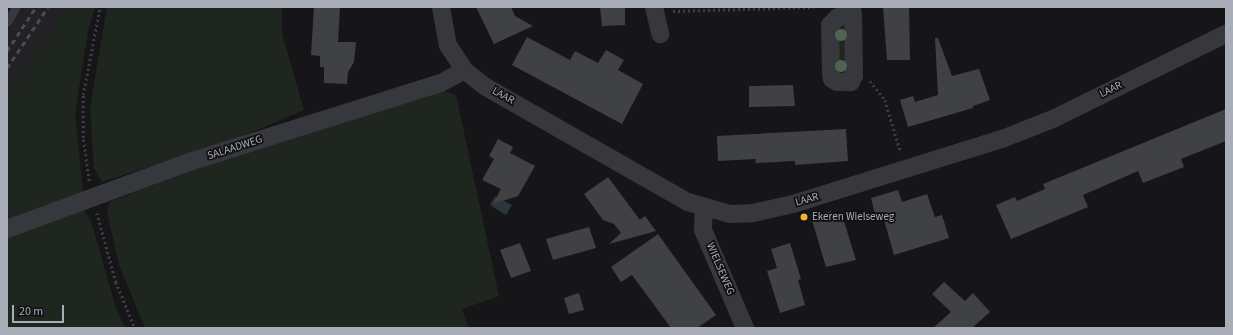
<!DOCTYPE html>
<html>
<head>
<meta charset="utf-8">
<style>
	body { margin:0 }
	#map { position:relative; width:1233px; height:335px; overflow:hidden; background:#161618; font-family:"Source Sans 3",sans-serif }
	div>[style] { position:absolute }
	.built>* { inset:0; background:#222225 }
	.green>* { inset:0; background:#1e261f }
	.water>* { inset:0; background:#2c353c }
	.building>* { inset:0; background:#404145 }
	.path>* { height:2.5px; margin-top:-1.25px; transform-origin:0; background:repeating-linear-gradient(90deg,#3d3f44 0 2px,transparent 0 5px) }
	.lane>* { height:9px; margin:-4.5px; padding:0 4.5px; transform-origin:4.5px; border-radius:4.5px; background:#37383d }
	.street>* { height:18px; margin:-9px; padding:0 9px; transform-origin:9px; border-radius:9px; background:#37383d }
	.rail>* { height:3px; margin-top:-1.5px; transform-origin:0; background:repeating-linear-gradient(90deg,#4a4c52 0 5px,transparent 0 9px) }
	.trees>* { width:12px; height:12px; margin:-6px; border-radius:50%; background:#506452 }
	.dots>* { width:11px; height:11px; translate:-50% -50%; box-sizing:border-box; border:2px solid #111113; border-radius:50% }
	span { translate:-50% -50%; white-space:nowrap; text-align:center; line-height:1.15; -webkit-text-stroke:3.5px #111113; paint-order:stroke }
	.street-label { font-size:11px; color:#a8adb8 }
	.poi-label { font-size:11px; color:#a8adb8 }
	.left { translate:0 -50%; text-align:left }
	.frame { position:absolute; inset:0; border:8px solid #a8adb8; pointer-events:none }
	.scale { position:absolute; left:12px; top:305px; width:52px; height:18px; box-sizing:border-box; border:2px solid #a8adb8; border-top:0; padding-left:5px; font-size:12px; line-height:14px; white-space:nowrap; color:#a8adb8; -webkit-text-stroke:3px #111113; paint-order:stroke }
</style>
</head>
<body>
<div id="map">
	<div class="built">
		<div style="clip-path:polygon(23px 7px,67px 7px,32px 63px,7px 96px,7px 31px)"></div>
	</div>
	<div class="green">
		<div style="clip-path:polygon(67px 7px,95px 7px,88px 31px,75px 113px,83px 192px,7px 221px,7px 96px,32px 63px)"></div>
		<div style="clip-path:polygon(107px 7px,282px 7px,282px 34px,304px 110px,237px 138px,102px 182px,94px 168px,90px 108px)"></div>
		<div style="clip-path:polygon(841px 26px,846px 28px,846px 72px,844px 74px,838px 72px,838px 27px)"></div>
		<div style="clip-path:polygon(444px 91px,456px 95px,499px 296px,462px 309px,469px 328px,145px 328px,119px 265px,108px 216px,107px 208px,110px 202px,231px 155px)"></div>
		<div style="clip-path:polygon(77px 210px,84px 211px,91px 221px,115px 305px,125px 328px,7px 328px,7px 234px)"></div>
	</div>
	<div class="water">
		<div style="clip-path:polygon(495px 196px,512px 205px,506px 215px,490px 205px)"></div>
	</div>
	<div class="building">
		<div style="clip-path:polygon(314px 7px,340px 7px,338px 42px,356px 42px,354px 62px,348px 72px,347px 84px,324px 83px,324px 67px,320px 67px,320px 56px,311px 55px)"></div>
		<div style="clip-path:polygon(476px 7px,511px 7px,515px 16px,533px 26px,494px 44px)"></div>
		<div style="clip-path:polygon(600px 7px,625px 7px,625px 25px,602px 26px)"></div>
		<div style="clip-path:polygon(883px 7px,909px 7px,910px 60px,887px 60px)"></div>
		<div style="clip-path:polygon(527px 37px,570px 60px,575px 51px,598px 63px,606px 50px,624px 60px,618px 70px,643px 84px,622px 124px,512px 65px)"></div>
		<div style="clip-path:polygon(935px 38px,938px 38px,952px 76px,979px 69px,990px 100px,973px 106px,973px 108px,908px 127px,900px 100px,913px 96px,915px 102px,938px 95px)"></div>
		<div style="clip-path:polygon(793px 85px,795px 106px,749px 107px,749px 86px)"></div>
		<div style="clip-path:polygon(1226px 109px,1226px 141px,1181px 159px,1184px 167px,1143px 183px,1138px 171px,1083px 195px,1088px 207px,1011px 239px,996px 205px,1015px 197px,1017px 201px,1045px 189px,1043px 184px)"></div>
		<div style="clip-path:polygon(846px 129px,848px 161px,795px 165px,795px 161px,755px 163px,756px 159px,718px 161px,717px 136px)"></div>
		<div style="clip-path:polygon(498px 139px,513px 147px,510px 153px,535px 166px,518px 196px,493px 204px,501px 189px,482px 180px,494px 159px,489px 156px)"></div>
		<div style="clip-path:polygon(608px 177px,640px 220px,645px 216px,656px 231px,609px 244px,621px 233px,614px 224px,603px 220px,584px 194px)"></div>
		<div style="clip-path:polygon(898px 190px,902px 202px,927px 194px,935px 217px,942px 215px,949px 238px,894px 255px,882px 213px,875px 214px,871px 198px)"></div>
		<div style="clip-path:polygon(831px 211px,833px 218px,842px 215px,856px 260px,826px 267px,811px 217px)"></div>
		<div style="clip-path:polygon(589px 227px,596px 248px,553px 260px,546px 239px)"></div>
		<div style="clip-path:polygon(658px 234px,716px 315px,697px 328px,671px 328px,632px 275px,621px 282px,611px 267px)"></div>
		<div style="clip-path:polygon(520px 243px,531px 271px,511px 278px,500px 250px)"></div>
		<div style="clip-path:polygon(790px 243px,801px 279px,798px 280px,805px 305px,780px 313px,767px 271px,777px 268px,771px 249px)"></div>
		<div style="clip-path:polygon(944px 282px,965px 301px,973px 293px,990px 312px,972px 328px,933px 328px,951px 312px,932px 294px)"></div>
		<div style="clip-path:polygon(579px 293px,584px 310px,569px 314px,564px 298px)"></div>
	</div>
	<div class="path">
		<div style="left:673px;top:11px;width:141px;rotate:-1.6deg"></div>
		<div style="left:870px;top:81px;width:24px;rotate:52deg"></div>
		<div style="left:885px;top:100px;width:55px;rotate:73.2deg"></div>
		<div style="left:89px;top:181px;width:43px;rotate:-97.9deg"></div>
		<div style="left:83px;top:138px;width:43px;rotate:-90deg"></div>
		<div style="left:83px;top:95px;width:90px;rotate:-79.1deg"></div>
		<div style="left:97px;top:213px;width:72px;rotate:74.6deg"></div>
		<div style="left:116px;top:282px;width:50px;rotate:67.6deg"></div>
	</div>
	<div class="lane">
		<div style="left:7px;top:22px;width:17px;rotate:-59deg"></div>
	</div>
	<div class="street">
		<div style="left:441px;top:7px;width:39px;rotate:80deg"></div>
		<div style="left:448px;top:45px;width:30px;rotate:57deg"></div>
		<div style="left:464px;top:70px;width:28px;rotate:38deg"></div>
		<div style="left:486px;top:87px;width:232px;rotate:29.7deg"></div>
		<div style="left:688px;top:202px;width:44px;rotate:15.9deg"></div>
		<div style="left:730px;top:214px;width:23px;rotate:-2deg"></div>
		<div style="left:753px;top:213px;width:41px;rotate:-12.7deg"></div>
		<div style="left:793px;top:204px;width:219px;rotate:-17.3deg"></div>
		<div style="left:1002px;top:139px;width:57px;rotate:-21.6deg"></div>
		<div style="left:1055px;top:118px;width:191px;rotate:-26.2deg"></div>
		<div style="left:654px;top:7px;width:28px;rotate:77deg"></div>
		<div style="left:852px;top:7px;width:9px;rotate:84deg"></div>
		<div style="left:853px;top:16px;width:60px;rotate:89deg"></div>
		<div style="left:854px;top:76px;width:7px;rotate:117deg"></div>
		<div style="left:851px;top:82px;width:14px;rotate:180deg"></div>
		<div style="left:837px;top:82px;width:6px;rotate:-149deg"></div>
		<div style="left:832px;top:79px;width:6px;rotate:-99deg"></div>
		<div style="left:831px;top:73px;width:48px;rotate:-91.2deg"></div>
		<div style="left:830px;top:25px;width:11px;rotate:-45deg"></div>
		<div style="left:838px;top:17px;width:15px;rotate:-4deg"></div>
		<div style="left:704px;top:208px;width:22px;rotate:93deg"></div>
		<div style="left:703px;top:230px;width:107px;rotate:66.8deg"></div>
		<div style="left:7px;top:229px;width:197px;rotate:-20.2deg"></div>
		<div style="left:192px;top:161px;width:261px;rotate:-17.4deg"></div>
		<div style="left:441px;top:83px;width:26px;rotate:-29deg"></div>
	</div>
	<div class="rail">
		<div style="left:7px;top:51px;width:53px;rotate:-56.6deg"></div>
		<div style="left:7px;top:68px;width:73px;rotate:-56.1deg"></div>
	</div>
	<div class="trees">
		<div style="left:841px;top:35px"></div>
		<div style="left:841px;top:66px"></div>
	</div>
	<div class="dots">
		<div style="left:804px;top:217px;background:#f2b134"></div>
	</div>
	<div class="street-label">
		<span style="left:1111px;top:90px;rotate:-26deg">LAAR</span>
		<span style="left:503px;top:96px;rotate:29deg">LAAR</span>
		<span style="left:235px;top:148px;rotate:-18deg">SALAADWEG</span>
		<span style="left:807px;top:200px;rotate:-16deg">LAAR</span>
		<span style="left:720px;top:269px;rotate:67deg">WIELSEWEG</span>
	</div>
	<div class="poi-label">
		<span class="left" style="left:812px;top:217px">Ekeren Wielseweg</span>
	</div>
	<div class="frame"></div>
	<div class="scale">20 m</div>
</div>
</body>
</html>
